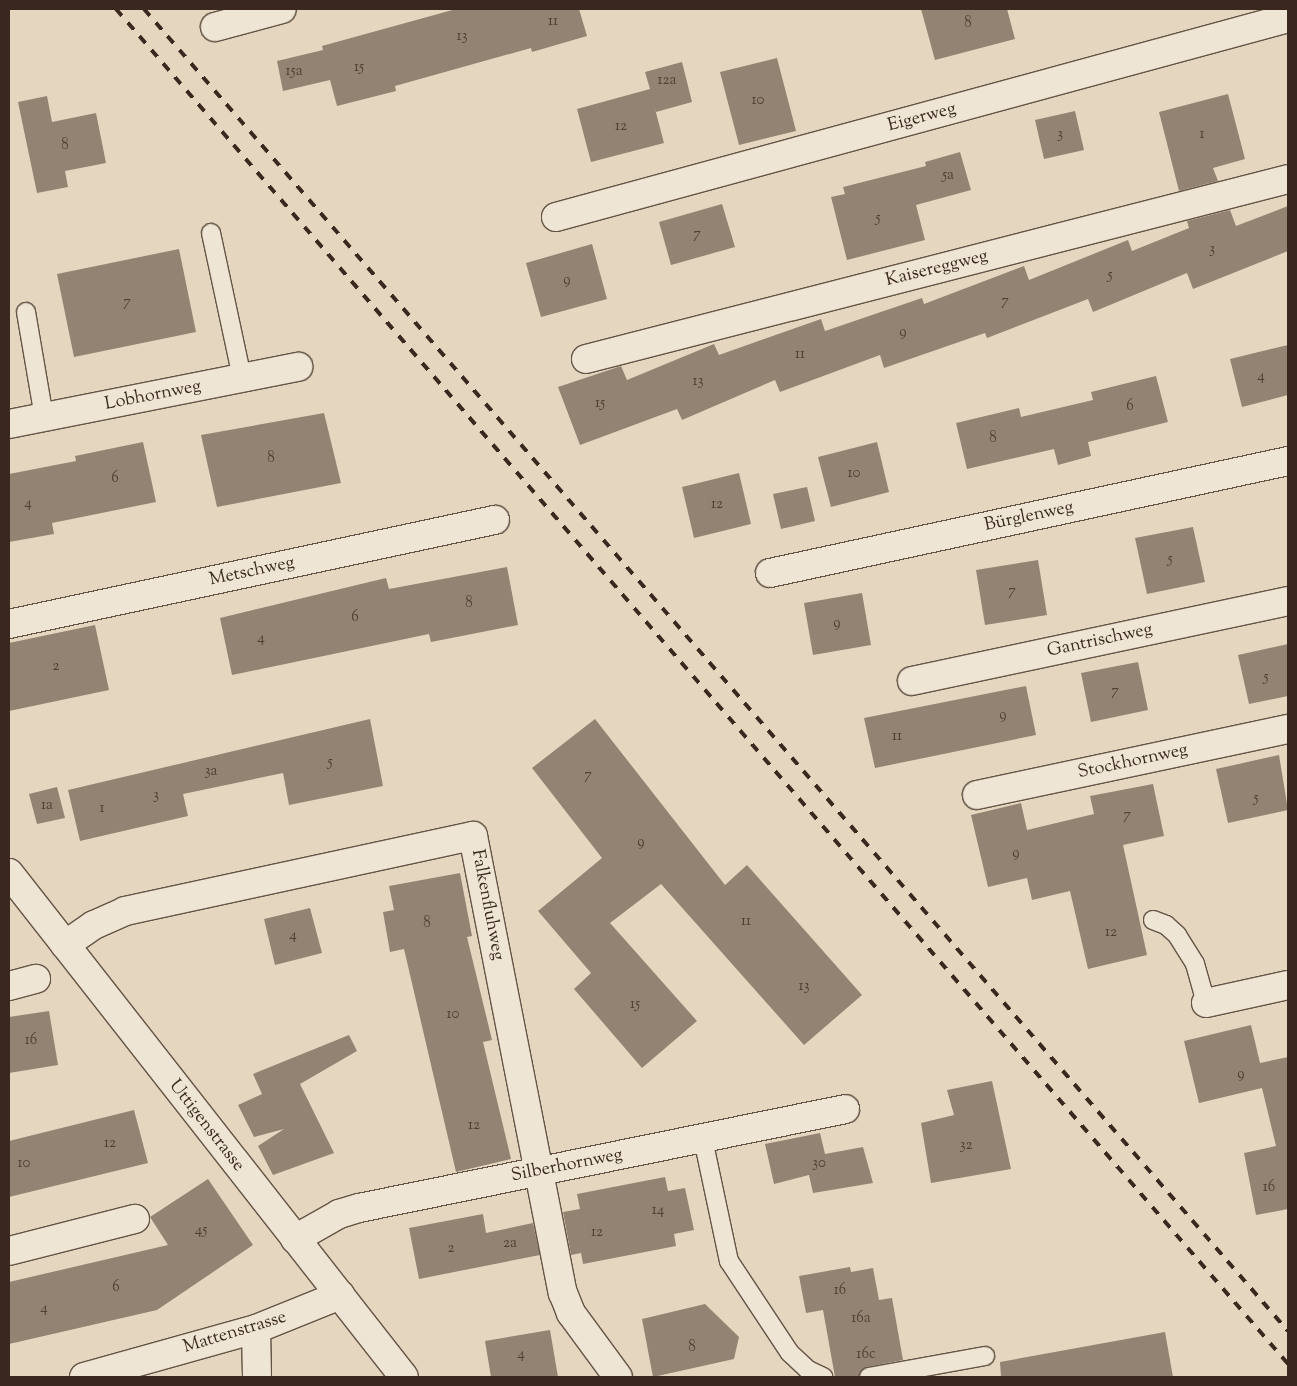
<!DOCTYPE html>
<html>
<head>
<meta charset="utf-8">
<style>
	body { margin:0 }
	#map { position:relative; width:1297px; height:1386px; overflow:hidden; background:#e5d7bf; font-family:"Sorts Mill Goudy",serif }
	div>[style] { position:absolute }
	.building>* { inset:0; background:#938372 }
	.roads { filter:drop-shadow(1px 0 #655446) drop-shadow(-1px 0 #655446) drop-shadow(0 1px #655446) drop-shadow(0 -1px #655446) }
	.lane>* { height:18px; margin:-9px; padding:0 9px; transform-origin:9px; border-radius:9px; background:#eee5d5 }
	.street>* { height:28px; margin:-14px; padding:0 14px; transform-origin:14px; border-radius:14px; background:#eee5d5 }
	.rail>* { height:4px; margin-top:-2px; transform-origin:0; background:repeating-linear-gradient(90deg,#3a281e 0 9px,transparent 0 18px) }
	span { translate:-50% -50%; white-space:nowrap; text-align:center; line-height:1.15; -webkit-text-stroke:4px #eee5d5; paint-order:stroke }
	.number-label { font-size:15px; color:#503f33 }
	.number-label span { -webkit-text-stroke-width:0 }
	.street-label { font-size:18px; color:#3a281e }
	.frame { position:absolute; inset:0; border:10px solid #3a281e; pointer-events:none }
</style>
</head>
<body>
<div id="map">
	<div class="building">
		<div style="clip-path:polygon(456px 9px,579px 9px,587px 36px,532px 52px,531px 48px,395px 86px,396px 91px,337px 106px,330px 80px,283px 91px,277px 61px,323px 50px,322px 46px)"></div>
		<div style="clip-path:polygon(921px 9px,1007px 9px,1015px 39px,935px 60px)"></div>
		<div style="clip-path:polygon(777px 58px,796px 131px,739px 145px,720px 72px)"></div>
		<div style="clip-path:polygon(682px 62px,692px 102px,656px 112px,654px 105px,664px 143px,591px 162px,577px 109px,650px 89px,645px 72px)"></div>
		<div style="clip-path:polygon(1228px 94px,1245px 159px,1213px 168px,1218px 181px,1179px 191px,1159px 112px)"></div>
		<div style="clip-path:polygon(47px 96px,52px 122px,96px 113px,106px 163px,65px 171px,68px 187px,37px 193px,18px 102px)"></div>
		<div style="clip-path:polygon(1075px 111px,1084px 150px,1044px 159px,1035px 120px)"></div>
		<div style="clip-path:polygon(960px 152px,971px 190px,916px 205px,925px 240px,847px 260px,831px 197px,845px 194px,843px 187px,926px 166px,925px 162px)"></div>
		<div style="clip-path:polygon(722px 204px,735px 247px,671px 265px,659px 222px)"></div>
		<div style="clip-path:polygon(1288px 206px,1288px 251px,1193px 289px,1187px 273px,1093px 312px,1088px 299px,987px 338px,985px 333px,884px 368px,880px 355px,780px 392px,775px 380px,682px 420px,677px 409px,580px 445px,558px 387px,621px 366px,627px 380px,714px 344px,719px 355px,821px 319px,825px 331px,922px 298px,924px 304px,1024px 266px,1029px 280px,1128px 240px,1132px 251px,1189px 228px,1187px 221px,1230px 210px,1236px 226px)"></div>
		<div style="clip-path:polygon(592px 244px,607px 299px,541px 317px,526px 263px)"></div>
		<div style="clip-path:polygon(179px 249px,196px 332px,74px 357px,57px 274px)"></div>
		<div style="clip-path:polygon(1288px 345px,1288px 395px,1242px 407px,1230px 359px)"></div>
		<div style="clip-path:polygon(1156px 376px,1168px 422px,1088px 442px,1091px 456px,1058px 465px,1054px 449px,967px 469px,956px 423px,1019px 408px,1021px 417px,1093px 400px,1091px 392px)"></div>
		<div style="clip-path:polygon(324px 413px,341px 483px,217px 507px,201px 435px)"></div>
		<div style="clip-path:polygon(143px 442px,156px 502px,52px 523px,54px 534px,9px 542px,9px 474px,76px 461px,75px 456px)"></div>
		<div style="clip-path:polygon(877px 442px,889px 492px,831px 507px,818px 457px)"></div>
		<div style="clip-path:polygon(739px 473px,751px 524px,694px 538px,682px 487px)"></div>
		<div style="clip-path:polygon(807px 487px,815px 521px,781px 529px,773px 494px)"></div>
		<div style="clip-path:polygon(1193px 527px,1205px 582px,1147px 594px,1135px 538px)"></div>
		<div style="clip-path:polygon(1038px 560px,1047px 615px,985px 625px,976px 570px)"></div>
		<div style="clip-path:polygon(507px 567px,518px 625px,431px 642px,429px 634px,232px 675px,220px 618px,386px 578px,389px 589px)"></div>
		<div style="clip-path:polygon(862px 593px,871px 645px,813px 655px,804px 603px)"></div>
		<div style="clip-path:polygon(95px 625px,109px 690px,9px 711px,9px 643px)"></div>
		<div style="clip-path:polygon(1288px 644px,1288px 696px,1249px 704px,1238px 655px)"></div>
		<div style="clip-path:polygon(1138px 662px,1148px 710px,1091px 722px,1081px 673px)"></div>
		<div style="clip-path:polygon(1026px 686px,1036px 735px,875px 768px,864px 718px)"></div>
		<div style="clip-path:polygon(370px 719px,383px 786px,289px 805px,283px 773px,183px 794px,188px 816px,80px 841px,68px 790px)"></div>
		<div style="clip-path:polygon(595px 719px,725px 885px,747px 865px,862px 995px,804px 1045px,661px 884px,610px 923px,697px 1021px,642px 1068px,574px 989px,591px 973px,538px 911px,602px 858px,532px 768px)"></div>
		<div style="clip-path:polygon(1279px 755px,1288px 810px,1228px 823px,1216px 769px)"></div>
		<div style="clip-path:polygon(1153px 784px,1164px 836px,1123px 845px,1147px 955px,1088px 969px,1070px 891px,1032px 900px,1027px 878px,988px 887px,971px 815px,1021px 803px,1027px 830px,1094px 814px,1090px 796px)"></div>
		<div style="clip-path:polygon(57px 787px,65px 818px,37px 824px,29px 794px)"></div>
		<div style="clip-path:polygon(460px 873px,472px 936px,467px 937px,492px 1040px,483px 1042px,511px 1159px,456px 1172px,404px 949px,390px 952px,383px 912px,394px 910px,389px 886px)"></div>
		<div style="clip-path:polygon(310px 908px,322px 953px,275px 965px,264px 919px)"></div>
		<div style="clip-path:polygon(49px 1011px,58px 1065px,9px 1073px,9px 1017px)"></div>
		<div style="clip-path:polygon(1251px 1025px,1260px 1063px,1288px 1057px,1288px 1209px,1256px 1215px,1244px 1153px,1276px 1146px,1262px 1088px,1199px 1103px,1184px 1041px)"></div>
		<div style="clip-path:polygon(349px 1035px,357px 1051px,300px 1084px,334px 1153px,273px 1175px,258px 1146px,284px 1129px,254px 1137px,238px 1105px,262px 1094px,253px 1074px)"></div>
		<div style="clip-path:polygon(992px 1081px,1011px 1169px,931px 1183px,921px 1123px,954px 1115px,947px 1090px)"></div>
		<div style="clip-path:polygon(134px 1110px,148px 1163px,9px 1197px,9px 1141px)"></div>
		<div style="clip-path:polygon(820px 1133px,825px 1154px,863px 1147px,873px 1183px,813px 1193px,809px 1175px,774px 1184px,765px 1144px)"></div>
		<div style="clip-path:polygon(665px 1177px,668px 1191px,685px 1188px,694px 1230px,674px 1234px,676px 1246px,583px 1264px,581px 1253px,571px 1255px,563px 1212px,580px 1209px,577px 1194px)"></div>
		<div style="clip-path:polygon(208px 1179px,253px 1245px,157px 1310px,9px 1344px,9px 1282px,168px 1245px,150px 1217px)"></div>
		<div style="clip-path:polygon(483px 1214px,486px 1233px,533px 1223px,540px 1255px,419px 1279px,409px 1228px)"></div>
		<div style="clip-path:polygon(850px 1267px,851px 1272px,873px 1268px,879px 1300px,892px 1298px,903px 1360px,867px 1367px,859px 1377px,835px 1377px,823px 1310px,806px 1313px,799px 1276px)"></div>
		<div style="clip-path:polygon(705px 1304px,739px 1337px,734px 1359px,653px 1377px,642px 1319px)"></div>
		<div style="clip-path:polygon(550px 1330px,558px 1377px,491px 1377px,485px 1341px)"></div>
		<div style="clip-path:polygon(1165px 1332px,1173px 1377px,1001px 1377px,1000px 1362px)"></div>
	</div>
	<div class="roads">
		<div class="lane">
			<div style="left:211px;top:233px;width:148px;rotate:77.9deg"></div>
			<div style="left:26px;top:312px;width:107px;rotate:80.3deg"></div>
			<div style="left:1153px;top:920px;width:14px;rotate:21deg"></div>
			<div style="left:1166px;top:925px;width:15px;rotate:42deg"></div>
			<div style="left:1177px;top:935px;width:34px;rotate:58deg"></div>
			<div style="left:1195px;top:964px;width:41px;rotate:74.2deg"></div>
			<div style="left:703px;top:1139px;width:125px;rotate:78deg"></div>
			<div style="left:729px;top:1261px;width:110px;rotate:56.5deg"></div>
			<div style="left:790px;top:1353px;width:25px;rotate:43deg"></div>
			<div style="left:808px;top:1370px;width:17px;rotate:25deg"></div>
			<div style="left:869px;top:1377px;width:118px;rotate:-10.3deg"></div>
		</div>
		<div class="street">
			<div style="left:215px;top:27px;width:69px;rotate:-15deg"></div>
			<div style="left:556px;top:217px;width:759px;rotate:-15.21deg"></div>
			<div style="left:586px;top:359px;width:725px;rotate:-14.38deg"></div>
			<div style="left:9px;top:424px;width:295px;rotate:-11.2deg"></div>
			<div style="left:770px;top:573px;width:530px;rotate:-12.2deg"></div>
			<div style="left:9px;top:624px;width:497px;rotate:-12.1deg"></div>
			<div style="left:912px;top:681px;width:384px;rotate:-12deg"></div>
			<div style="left:977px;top:795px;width:318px;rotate:-12deg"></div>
			<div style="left:9px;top:873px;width:640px;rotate:51.91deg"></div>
			<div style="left:65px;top:945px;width:35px;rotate:-35deg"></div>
			<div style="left:94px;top:925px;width:34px;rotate:-24deg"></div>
			<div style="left:125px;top:911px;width:356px;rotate:-12.2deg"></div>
			<div style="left:473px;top:836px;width:466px;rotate:78.9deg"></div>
			<div style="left:563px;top:1293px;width:22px;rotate:68deg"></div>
			<div style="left:571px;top:1313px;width:79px;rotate:53.7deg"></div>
			<div style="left:9px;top:986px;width:28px;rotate:-15deg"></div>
			<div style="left:1206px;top:1003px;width:84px;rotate:-12.4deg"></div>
			<div style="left:295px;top:1239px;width:51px;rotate:-29.6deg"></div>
			<div style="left:339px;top:1214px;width:21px;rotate:-17deg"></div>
			<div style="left:359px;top:1208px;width:496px;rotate:-11.5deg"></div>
			<div style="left:9px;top:1251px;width:130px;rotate:-14.3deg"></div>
			<div style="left:256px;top:1329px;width:48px;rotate:88.8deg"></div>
			<div style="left:84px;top:1377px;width:179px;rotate:-15.6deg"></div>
			<div style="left:256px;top:1329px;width:91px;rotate:-22deg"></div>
		</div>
	</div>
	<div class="rail">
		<div style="left:116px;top:9px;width:1792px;rotate:49.14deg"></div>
		<div style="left:144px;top:9px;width:1748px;rotate:49.13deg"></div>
	</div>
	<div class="number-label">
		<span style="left:553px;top:22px">11</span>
		<span style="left:968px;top:24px">8</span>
		<span style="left:462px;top:37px">13</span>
		<span style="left:359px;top:68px">15</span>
		<span style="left:294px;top:72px">15a</span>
		<span style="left:667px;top:81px">12a</span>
		<span style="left:758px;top:101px">10</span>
		<span style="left:621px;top:127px">12</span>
		<span style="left:1060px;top:135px">3</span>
		<span style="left:1202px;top:135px">1</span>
		<span style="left:65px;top:146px">8</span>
		<span style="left:948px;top:176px">5a</span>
		<span style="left:878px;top:219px">5</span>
		<span style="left:697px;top:235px">7</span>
		<span style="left:1212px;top:250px">3</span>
		<span style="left:1110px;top:276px">5</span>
		<span style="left:567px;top:281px">9</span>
		<span style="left:1005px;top:302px">7</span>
		<span style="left:127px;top:303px">7</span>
		<span style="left:903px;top:333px">9</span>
		<span style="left:800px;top:355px">11</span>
		<span style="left:1261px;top:377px">4</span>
		<span style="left:698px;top:382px">13</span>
		<span style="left:600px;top:404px">15</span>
		<span style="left:1130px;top:407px">6</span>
		<span style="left:993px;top:439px">8</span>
		<span style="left:271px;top:459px">8</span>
		<span style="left:854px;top:474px">10</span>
		<span style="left:115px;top:479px">6</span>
		<span style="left:28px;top:504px">4</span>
		<span style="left:717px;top:505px">12</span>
		<span style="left:1170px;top:560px">5</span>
		<span style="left:1012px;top:592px">7</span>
		<span style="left:469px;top:604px">8</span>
		<span style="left:355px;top:618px">6</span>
		<span style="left:837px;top:624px">9</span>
		<span style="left:261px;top:639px">4</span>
		<span style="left:56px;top:667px">2</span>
		<span style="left:1266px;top:678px">5</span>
		<span style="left:1115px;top:692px">7</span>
		<span style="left:1003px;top:716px">9</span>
		<span style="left:897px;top:737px">11</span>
		<span style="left:330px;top:763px">5</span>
		<span style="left:211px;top:772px">3a</span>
		<span style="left:588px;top:776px">7</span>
		<span style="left:156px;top:796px">3</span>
		<span style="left:1256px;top:799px">5</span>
		<span style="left:47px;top:806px">1a</span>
		<span style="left:102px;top:809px">1</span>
		<span style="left:1127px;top:816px">7</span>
		<span style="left:641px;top:843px">9</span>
		<span style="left:1016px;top:854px">9</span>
		<span style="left:746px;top:922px">11</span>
		<span style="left:427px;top:924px">8</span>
		<span style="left:1111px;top:933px">12</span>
		<span style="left:293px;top:936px">4</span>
		<span style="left:804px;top:987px">13</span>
		<span style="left:635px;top:1005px">15</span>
		<span style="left:453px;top:1015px">10</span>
		<span style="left:31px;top:1041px">16</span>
		<span style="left:1241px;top:1075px">9</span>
		<span style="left:474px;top:1126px">12</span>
		<span style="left:110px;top:1144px">12</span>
		<span style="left:966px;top:1146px">32</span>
		<span style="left:24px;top:1164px">10</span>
		<span style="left:819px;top:1164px">30</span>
		<span style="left:1269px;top:1188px">16</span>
		<span style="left:658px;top:1211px">14</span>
		<span style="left:201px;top:1231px">45</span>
		<span style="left:597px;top:1233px">12</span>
		<span style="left:510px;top:1244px">2a</span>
		<span style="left:451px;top:1249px">2</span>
		<span style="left:116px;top:1288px">6</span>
		<span style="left:840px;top:1291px">16</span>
		<span style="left:44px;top:1309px">4</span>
		<span style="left:861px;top:1319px">16a</span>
		<span style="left:692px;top:1348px">8</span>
		<span style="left:521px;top:1355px">4</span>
		<span style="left:866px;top:1355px">16c</span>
	</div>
	<div class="street-label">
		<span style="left:922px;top:118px;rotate:-15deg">Eigerweg</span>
		<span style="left:937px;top:269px;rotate:-14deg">Kaisereggweg</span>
		<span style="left:153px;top:396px;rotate:-11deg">Lobhornweg</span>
		<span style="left:1029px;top:517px;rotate:-12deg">Bürglenweg</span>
		<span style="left:252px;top:572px;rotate:-12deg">Metschweg</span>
		<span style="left:1100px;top:641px;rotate:-12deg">Gantrischweg</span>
		<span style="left:1133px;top:762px;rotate:-12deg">Stockhornweg</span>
		<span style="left:487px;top:905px;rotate:79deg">Falkenfluhweg</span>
		<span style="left:206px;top:1126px;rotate:52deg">Uttigenstrasse</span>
		<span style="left:567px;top:1166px;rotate:-11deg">Silberhornweg</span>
		<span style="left:235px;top:1333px;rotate:-17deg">Mattenstrasse</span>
	</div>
	<div class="frame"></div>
</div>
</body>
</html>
